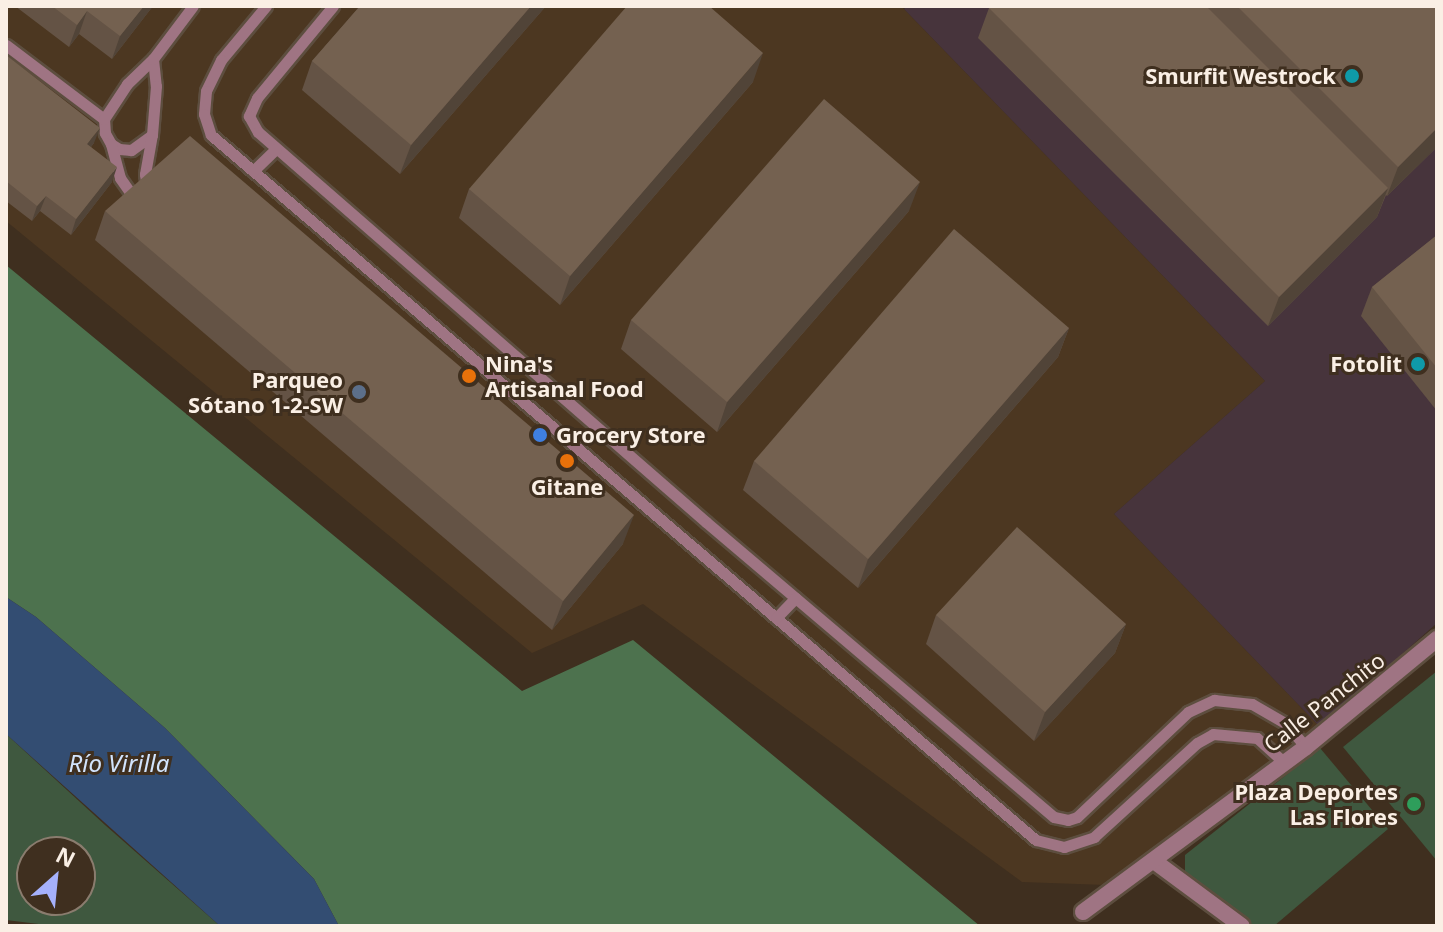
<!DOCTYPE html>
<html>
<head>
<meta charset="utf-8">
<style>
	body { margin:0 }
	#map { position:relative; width:1443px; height:932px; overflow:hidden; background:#3f2f1f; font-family:"Noto Sans",sans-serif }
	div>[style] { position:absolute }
	.built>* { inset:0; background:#4c3721 }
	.industrial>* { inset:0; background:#47343c }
	.green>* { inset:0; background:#3f583f }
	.forest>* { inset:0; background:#4d724e }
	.water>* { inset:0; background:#334d72 }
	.roads { filter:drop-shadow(2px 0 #5d4e3f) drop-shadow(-2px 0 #5d4e3f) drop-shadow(0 2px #5d4e3f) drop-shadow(0 -2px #5d4e3f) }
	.lane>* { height:11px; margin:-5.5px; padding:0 5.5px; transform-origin:5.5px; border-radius:5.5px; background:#9f7483 }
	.street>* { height:16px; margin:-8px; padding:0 8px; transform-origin:8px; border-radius:8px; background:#9f7483 }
	.wall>* { inset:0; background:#645345 }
	.shaded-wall>* { inset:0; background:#514438 }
	.building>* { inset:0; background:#746150 }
	.dots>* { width:22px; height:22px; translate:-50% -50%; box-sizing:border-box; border:4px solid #3f2f1f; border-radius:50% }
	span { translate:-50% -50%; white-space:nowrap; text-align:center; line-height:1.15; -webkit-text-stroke:6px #3f2f1f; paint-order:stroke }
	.poi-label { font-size:22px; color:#faefe5; font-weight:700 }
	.right { translate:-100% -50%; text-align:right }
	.left { translate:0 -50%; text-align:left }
	.street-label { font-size:22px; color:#faefe5 }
	.water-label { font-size:24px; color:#d2e4fd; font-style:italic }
	.frame { position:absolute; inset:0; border:8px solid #faefe5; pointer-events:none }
	.north { position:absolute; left:16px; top:836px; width:80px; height:80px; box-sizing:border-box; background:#3f2f1f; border:2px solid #8a7c6e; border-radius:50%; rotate:27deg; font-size:22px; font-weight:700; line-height:32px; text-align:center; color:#faefe5 }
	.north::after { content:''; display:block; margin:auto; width:28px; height:36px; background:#a5b1fc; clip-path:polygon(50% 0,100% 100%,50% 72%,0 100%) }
</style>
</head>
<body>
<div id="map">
	<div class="built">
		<div style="clip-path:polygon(6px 6px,901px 6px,1265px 381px,1114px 514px,1320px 727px,1106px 885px,1022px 882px,643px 604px,532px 653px,6px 221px)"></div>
	</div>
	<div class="industrial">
		<div style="clip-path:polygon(907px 6px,1437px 6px,1437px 623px,1320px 727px,1114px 514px,1265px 381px,904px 9px)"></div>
	</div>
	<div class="green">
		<div style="clip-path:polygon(1437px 671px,1437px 861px,1343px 747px)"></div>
		<div style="clip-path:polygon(evenodd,6px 734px,105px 825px,220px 926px,55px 926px,6px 920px,6px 734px,32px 852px,80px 852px,80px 900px,32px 900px,32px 852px)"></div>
		<div style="clip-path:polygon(1320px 748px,1388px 829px,1274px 926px,1254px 926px,1185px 874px,1185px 855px)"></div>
	</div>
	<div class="forest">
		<div style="clip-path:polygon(6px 265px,522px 691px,633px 640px,980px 926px,339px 926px,314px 879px,165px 728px,36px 617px,6px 597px)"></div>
	</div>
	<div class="water">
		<div style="clip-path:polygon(6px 597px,36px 617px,165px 728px,314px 879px,339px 926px,220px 926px,6px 734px)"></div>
	</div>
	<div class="roads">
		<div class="lane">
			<div style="left:266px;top:6px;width:70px;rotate:129.8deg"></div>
			<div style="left:221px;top:60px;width:34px;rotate:116deg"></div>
			<div style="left:206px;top:91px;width:23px;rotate:95deg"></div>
			<div style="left:204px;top:114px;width:22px;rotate:72deg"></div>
			<div style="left:211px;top:135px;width:1085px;rotate:40.52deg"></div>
			<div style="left:1036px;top:840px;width:29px;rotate:14deg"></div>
			<div style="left:1064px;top:847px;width:32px;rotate:-18deg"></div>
			<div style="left:1094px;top:837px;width:139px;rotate:-42.4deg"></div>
			<div style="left:1197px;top:743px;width:18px;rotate:-29deg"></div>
			<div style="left:1213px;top:734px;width:44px;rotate:5.2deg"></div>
			<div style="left:1257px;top:738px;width:36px;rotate:42deg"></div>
			<div style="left:333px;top:6px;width:119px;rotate:129.6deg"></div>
			<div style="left:257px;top:98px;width:20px;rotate:114deg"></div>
			<div style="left:249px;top:116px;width:18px;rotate:61deg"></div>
			<div style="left:258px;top:132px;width:594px;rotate:41.04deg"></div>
			<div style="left:706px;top:522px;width:456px;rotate:40.3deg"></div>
			<div style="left:1054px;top:817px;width:14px;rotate:12deg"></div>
			<div style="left:1068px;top:820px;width:9px;rotate:-18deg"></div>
			<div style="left:1077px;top:817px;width:153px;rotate:-43.4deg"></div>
			<div style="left:1188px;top:712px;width:29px;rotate:-25deg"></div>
			<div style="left:1214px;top:700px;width:38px;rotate:6deg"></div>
			<div style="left:1252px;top:704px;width:38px;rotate:30deg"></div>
			<div style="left:1285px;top:723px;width:32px;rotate:49deg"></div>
			<div style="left:6px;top:45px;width:123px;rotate:37.1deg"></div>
			<div style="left:153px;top:59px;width:27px;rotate:84deg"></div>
			<div style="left:156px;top:86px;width:49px;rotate:94.7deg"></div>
			<div style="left:152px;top:135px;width:26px;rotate:144deg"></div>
			<div style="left:131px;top:150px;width:12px;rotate:-175deg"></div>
			<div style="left:119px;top:149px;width:9px;rotate:-148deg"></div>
			<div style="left:111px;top:144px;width:13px;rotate:-119deg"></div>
			<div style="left:105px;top:133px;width:14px;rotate:-94deg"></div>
			<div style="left:104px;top:119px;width:42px;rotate:-56.7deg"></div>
			<div style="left:127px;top:84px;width:36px;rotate:-44deg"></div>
			<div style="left:153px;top:59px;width:66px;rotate:-53deg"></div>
			<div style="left:111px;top:144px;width:35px;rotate:75deg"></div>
			<div style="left:120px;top:178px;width:24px;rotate:55deg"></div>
			<div style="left:253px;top:171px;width:32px;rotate:-44deg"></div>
			<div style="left:147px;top:187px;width:13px;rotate:-99deg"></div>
			<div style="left:145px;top:174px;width:40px;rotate:-80deg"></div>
			<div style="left:776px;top:618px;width:28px;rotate:-46deg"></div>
		</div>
		<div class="street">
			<div style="left:1154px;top:861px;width:109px;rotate:36.5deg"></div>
			<div style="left:1083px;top:912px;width:277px;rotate:-36.5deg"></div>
			<div style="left:1306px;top:747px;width:170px;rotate:-39.5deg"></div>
		</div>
	</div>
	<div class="wall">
		<div style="clip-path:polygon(15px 6px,153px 6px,112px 59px,79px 34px,69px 47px)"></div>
		<div style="clip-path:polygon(360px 6px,546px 6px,400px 174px,302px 90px,312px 61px)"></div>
		<div style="clip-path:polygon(991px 6px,1437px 6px,1437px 147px,1387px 196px,1386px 195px,1377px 217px,1268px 326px,978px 38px,989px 8px)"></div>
		<div style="clip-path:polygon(6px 55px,94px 143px,91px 147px,112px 182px,71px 235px,40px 211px,32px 221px,6px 201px)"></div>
		<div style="clip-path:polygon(753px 82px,560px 305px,459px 218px,469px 189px)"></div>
		<div style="clip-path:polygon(105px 211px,623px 544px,552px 630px,95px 240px)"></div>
		<div style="clip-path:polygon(909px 211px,717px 432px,621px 349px,631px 320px)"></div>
		<div style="clip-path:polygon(1437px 235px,1437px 411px,1361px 316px,1372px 287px)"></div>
		<div style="clip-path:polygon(1069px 328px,1058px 357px,858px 588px,743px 490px,754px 461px)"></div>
		<div style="clip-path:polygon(936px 615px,1126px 624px,1115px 653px,1034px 741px,926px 644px)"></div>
	</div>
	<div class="shaded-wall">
		<div style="clip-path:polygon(144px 6px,153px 6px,112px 59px,120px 36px)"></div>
		<div style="clip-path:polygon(531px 6px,546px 6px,400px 174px,411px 145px)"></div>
		<div style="clip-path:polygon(87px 11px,79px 34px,69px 47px,77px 25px)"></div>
		<div style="clip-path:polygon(763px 53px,753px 82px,560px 305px,570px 276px)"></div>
		<div style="clip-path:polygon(100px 128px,94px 143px,81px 159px,87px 144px)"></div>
		<div style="clip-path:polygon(1437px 128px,1437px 147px,1387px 196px,1398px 167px)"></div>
		<div style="clip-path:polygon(117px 167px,112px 182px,71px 235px,76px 219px)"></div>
		<div style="clip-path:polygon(920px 182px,909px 211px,717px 432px,727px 402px)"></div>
		<div style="clip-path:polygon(1388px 188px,1377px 217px,1268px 326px,1279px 297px)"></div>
		<div style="clip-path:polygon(46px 196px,40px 211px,32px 221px,37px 206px)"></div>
		<div style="clip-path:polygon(1069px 328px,1058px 357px,858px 588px,868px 559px)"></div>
		<div style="clip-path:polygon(634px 515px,623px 544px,552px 630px,563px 601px)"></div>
		<div style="clip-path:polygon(1126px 624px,1115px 653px,1034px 741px,1045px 712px)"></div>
	</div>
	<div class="building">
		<div style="clip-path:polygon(52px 6px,144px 6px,120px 36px,87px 11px,77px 25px)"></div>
		<div style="clip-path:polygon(360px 6px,531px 6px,411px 145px,312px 61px)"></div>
		<div style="clip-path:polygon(627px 6px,709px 6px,763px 53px,570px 276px,469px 189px)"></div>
		<div style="clip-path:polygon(991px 6px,1206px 6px,1388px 188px,1279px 297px,989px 8px)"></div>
		<div style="clip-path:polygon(1237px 6px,1437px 6px,1437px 128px,1398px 167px)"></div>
		<div style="clip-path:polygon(6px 55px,100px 128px,87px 144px,117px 167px,76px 219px,46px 196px,37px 206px,6px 181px)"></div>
		<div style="clip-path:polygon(824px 99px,920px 182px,727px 402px,631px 320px)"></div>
		<div style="clip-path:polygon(190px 136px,634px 515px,563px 601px,105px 211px)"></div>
		<div style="clip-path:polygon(954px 229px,1069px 328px,868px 559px,754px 461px)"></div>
		<div style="clip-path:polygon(1437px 235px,1437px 368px,1372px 287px)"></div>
		<div style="clip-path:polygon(1017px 527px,1126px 624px,1045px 712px,936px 615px)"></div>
	</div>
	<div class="dots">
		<div style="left:1352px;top:76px;background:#0f9aa8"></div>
		<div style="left:1418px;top:364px;background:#0f9aa8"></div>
		<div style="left:469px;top:376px;background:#e8710a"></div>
		<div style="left:359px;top:392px;background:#5c6f8a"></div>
		<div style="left:540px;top:435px;background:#3f7fe0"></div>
		<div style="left:567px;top:461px;background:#e8710a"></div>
		<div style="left:1414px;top:804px;background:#2e9e5b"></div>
	</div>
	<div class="poi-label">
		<span class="right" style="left:1336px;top:76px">Smurfit Westrock</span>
		<span class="left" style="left:485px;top:376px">Nina's<br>Artisanal Food</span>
		<span class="right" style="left:1402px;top:364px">Fotolit</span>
		<span class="right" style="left:343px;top:392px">Parqueo<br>Sótano 1-2-SW</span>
		<span class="left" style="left:556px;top:435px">Grocery Store</span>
		<span style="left:567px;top:487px">Gitane</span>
		<span class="right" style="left:1398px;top:804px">Plaza Deportes<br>Las Flores</span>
	</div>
	<div class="street-label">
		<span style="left:1324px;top:702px;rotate:-38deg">Calle Panchito</span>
	</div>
	<div class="water-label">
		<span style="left:119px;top:763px">Río Virilla</span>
	</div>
	<div class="frame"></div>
	<div class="north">N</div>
</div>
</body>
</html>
